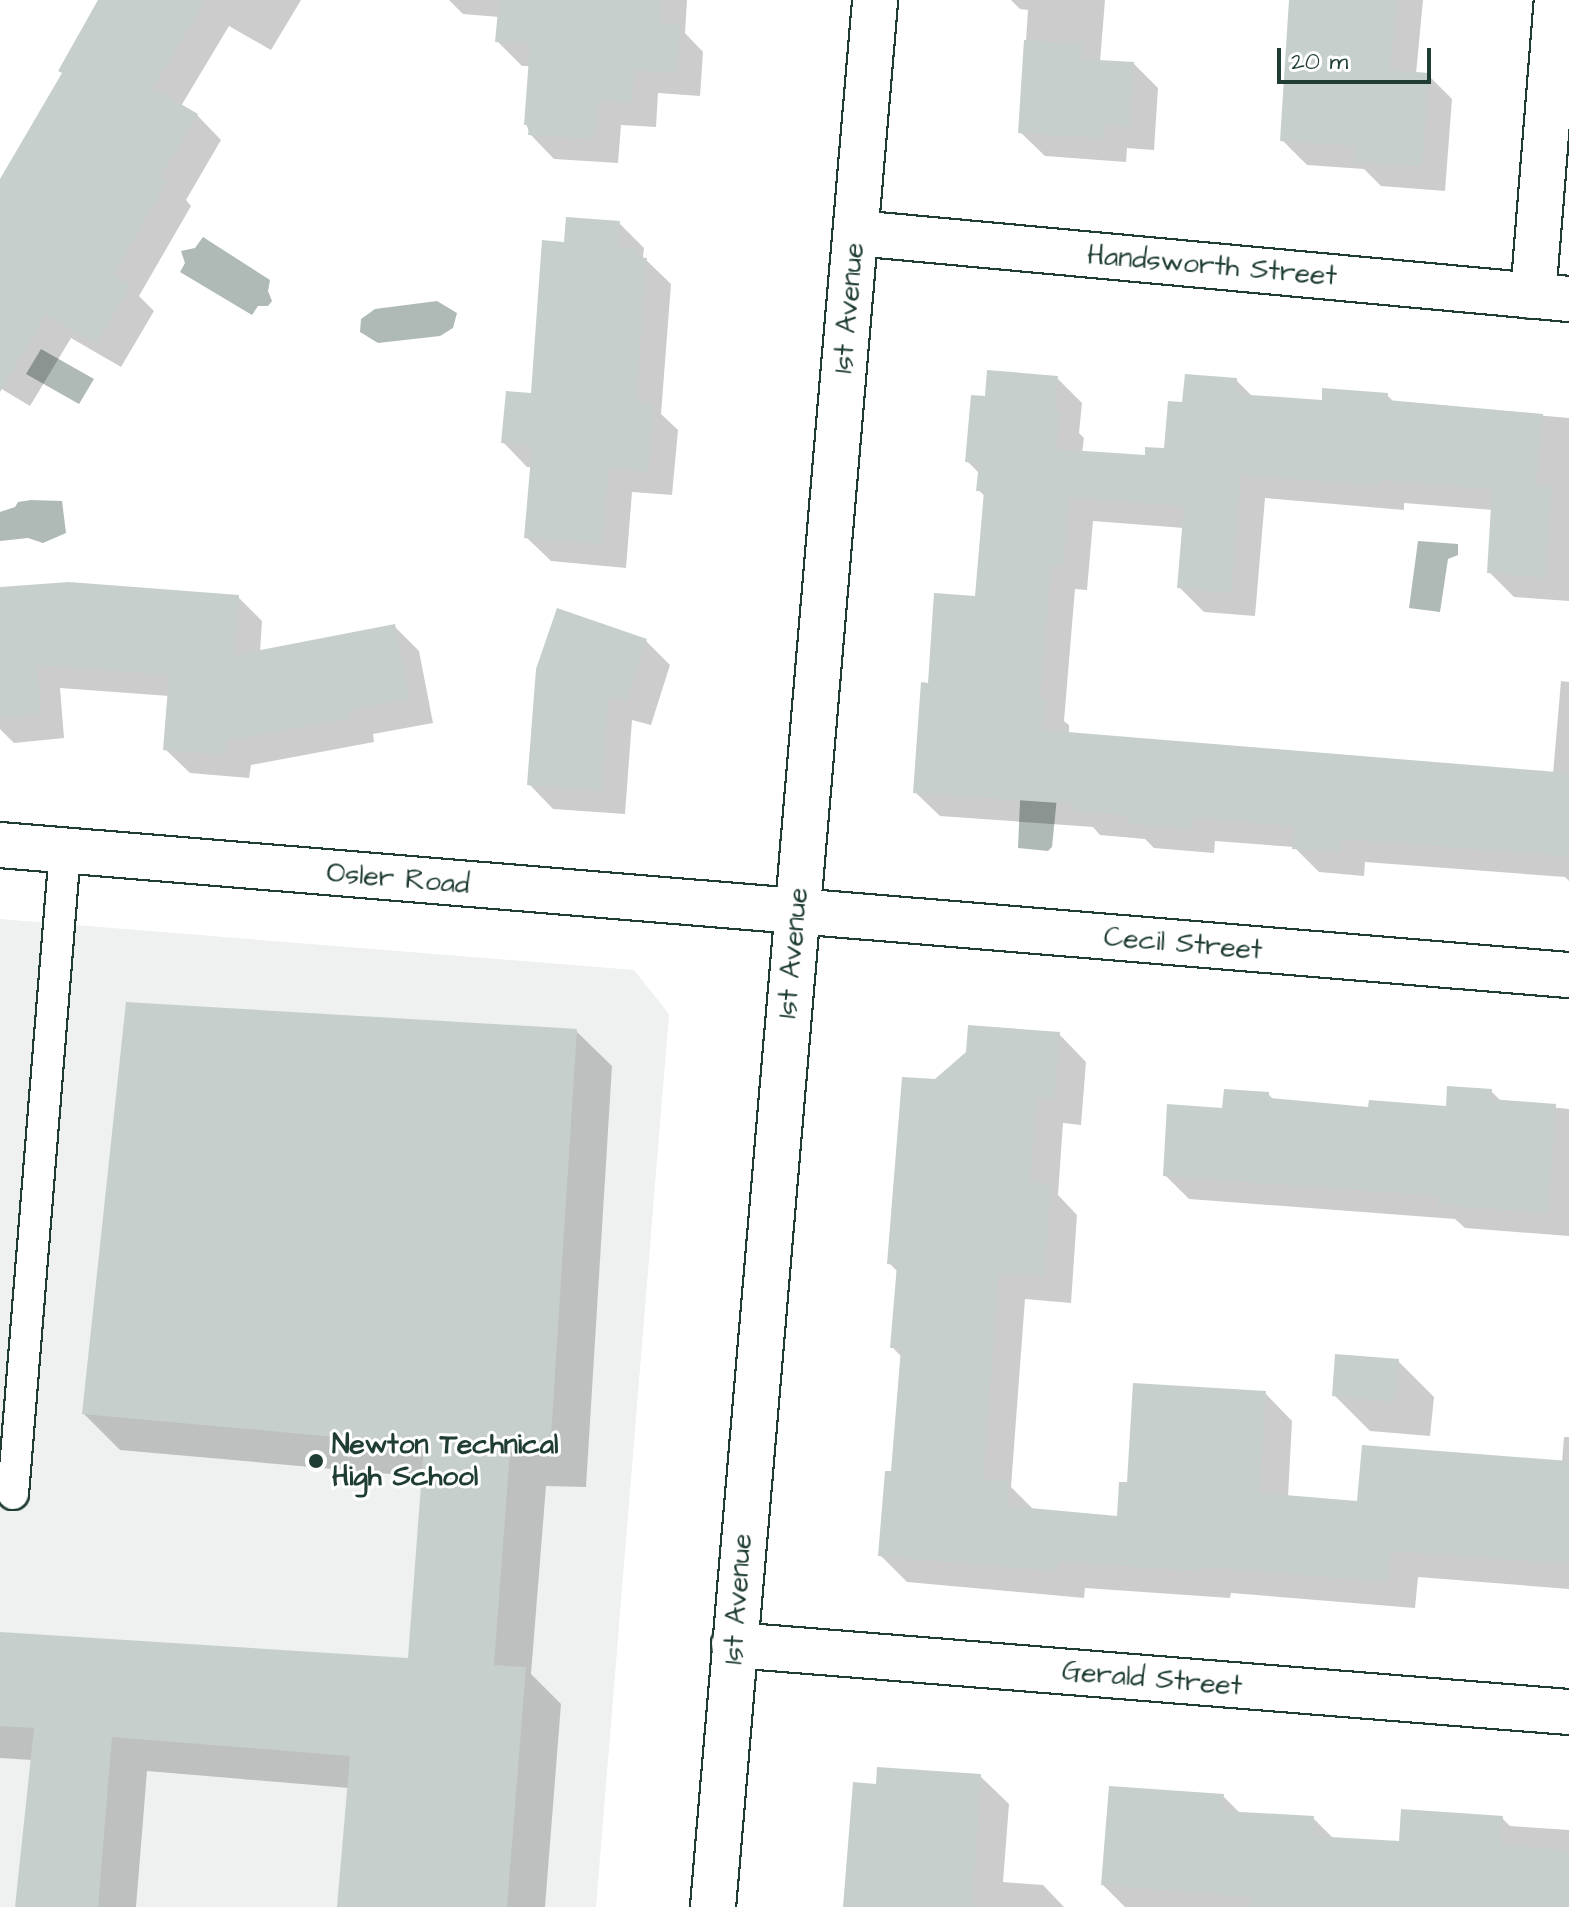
<!DOCTYPE html>
<html>
<head>
<meta charset="utf-8">
<style>
	body { margin:0 }
	#map { position:relative; width:1569px; height:1907px; overflow:hidden; background:#fff; font-family:"Architects Daughter",sans-serif }
	div>[style] { position:absolute }
	.built>* { inset:0; background:#eef1f0 }
	.water>* { inset:0; background:#afbab7 }
	.shadow>* { inset:0; background:#0003 }
	.building>* { inset:0; background:#c7cfcc }
	.roads { filter:drop-shadow(2px 0 #1f3d34) drop-shadow(-2px 0 #1f3d34) drop-shadow(0 2px #1f3d34) drop-shadow(0 -2px #1f3d34) }
	.lane>* { height:30px; margin:-15px; padding:0 15px; transform-origin:15px; border-radius:15px; background:#fff }
	.street>* { height:44px; margin:-22px; padding:0 22px; transform-origin:22px; border-radius:22px; background:#fff }
	.dots>* { width:22px; height:22px; translate:-50% -50%; box-sizing:border-box; border:4px solid #fff; border-radius:50% }
	span { translate:-50% -50%; white-space:nowrap; text-align:center; line-height:1.15; -webkit-text-stroke:6px #fff; paint-order:stroke }
	.street-label { font-size:28px; color:#1f3d34 }
	.poi-label { font-size:28px; color:#1f3d34; font-weight:700 }
	.left { translate:0 -50%; text-align:left }
	.scale { position:absolute; left:1277px; top:48px; width:154px; height:36px; box-sizing:border-box; border:4px solid #1f3d34; border-top:0; padding-left:10px; font-size:24px; line-height:28px; white-space:nowrap; color:#1f3d34; -webkit-text-stroke:6px #fff; paint-order:stroke }
</style>
</head>
<body>
<div id="map">
	<div class="built">
		<div style="clip-path:polygon(0 919px,634px 970px,669px 1014px,596px 1907px,0 1907px)"></div>
	</div>
	<div class="water">
		<div style="clip-path:polygon(203px 237px,270px 280px,268px 291px,272px 301px,268px 306px,258px 306px,252px 315px,180px 272px,185px 263px,181px 251px,195px 248px)"></div>
		<div style="clip-path:polygon(437px 301px,457px 313px,453px 328px,440px 336px,378px 343px,360px 332px,361px 319px,375px 309px)"></div>
		<div style="clip-path:polygon(41px 349px,94px 379px,79px 404px,26px 374px)"></div>
		<div style="clip-path:polygon(31px 500px,62px 501px,66px 533px,43px 543px,28px 538px,0 541px,0 512px,15px 507px,18px 502px)"></div>
		<div style="clip-path:polygon(1418px 541px,1458px 544px,1458px 555px,1448px 559px,1440px 612px,1409px 608px)"></div>
		<div style="clip-path:polygon(1059px 777px,1052px 847px,1048px 851px,1018px 848px,1021px 779px)"></div>
	</div>
	<div class="shadow">
		<div style="clip-path:polygon(100px 0,301px 0,271px 50px,229px 26px,181px 106px,197px 115px,221px 140px,186px 200px,191px 206px,139px 296px,154px 311px,121px 367px,71px 338px,30px 406px,0 388px,0 183px,64px 74px)"></div>
		<div style="clip-path:polygon(449px 0,687px 0,685px 33px,703px 52px,700px 96px,658px 93px,656px 127px,621px 125px,618px 163px,554px 159px,530px 134px,526px 124px,531px 66px,522px 66px,497px 41px,499px 17px,463px 14px)"></div>
		<div style="clip-path:polygon(1011px 0,1105px 0,1100px 62px,1133px 63px,1158px 88px,1154px 150px,1127px 148px,1126px 162px,1045px 156px,1020px 132px,1028px 10px,1020px 9px)"></div>
		<div style="clip-path:polygon(1291px 0,1423px 0,1416px 74px,1428px 75px,1452px 99px,1445px 191px,1381px 186px,1364px 169px,1307px 165px,1282px 140px)"></div>
		<div style="clip-path:polygon(619px 223px,644px 248px,643px 257px,671px 284px,661px 414px,678px 430px,672px 495px,632px 492px,626px 568px,551px 561px,526px 537px,532px 467px,527px 467px,503px 442px,532px 395px,566px 244px)"></div>
		<div style="clip-path:polygon(1057px 378px,1082px 403px,1079px 433px,1084px 438px,1082px 453px,1147px 457px,1166px 450px,1184px 404px,1236px 380px,1253px 397px,1324px 402px,1387px 395px,1395px 403px,1569px 418px,1569px 601px,1514px 597px,1489px 572px,1493px 510px,1404px 503px,1404px 510px,1265px 498px,1255px 616px,1204px 612px,1179px 587px,1184px 528px,1093px 521px,1087px 590px,1075px 589px,1064px 721px,1069px 725px,1069px 734px,1553px 774px,1561px 681px,1569px 682px,1569px 881px,1565px 877px,1365px 862px,1364px 876px,1319px 872px,1294px 847px,1215px 841px,1214px 853px,1154px 848px,1145px 839px,1100px 835px,1093px 827px,940px 816px,915px 792px,929px 685px,977px 598px,986px 497px,978px 490px,980px 474px,967px 461px,986px 398px)"></div>
		<div style="clip-path:polygon(0 589px,238px 597px,262px 621px,260px 652px,395px 627px,419px 651px,433px 723px,373px 734px,374px 742px,251px 765px,249px 778px,190px 773px,165px 749px,169px 696px,60px 688px,64px 738px,14px 743px,0 729px)"></div>
		<div style="clip-path:polygon(646px 641px,670px 665px,651px 725px,632px 720px,625px 814px,553px 809px,529px 784px)"></div>
		<div style="clip-path:polygon(576px 1031px,612px 1066px,586px 1487px,546px 1486px,531px 1674px,561px 1704px,545px 1907px,339px 1907px,349px 1788px,147px 1771px,136px 1907px,17px 1907px,32px 1760px,0 1758px,0 1634px,410px 1660px,424px 1477px,120px 1450px,84px 1414px)"></div>
		<div style="clip-path:polygon(1059px 1034px,1086px 1062px,1081px 1125px,1063px 1123px,1058px 1195px,1077px 1215px,1071px 1303px,1025px 1299px,1011px 1487px,1035px 1511px,1119px 1518px,1129px 1484px,1265px 1393px,1292px 1421px,1288px 1497px,1359px 1503px,1562px 1462px,1564px 1437px,1569px 1437px,1569px 1589px,1418px 1577px,1415px 1608px,1231px 1593px,1230px 1598px,1085px 1588px,1084px 1598px,907px 1582px,880px 1555px,893px 1473px,902px 1357px,892px 1347px,898px 1272px,889px 1263px,936px 1081px)"></div>
		<div style="clip-path:polygon(1491px 1091px,1502px 1102px,1569px 1109px,1569px 1236px,1465px 1228px,1455px 1219px,1189px 1199px,1165px 1175px,1224px 1110px,1268px 1094px,1275px 1101px,1370px 1109px,1448px 1108px)"></div>
		<div style="clip-path:polygon(1398px 1361px,1434px 1397px,1430px 1436px,1370px 1431px,1334px 1395px)"></div>
		<div style="clip-path:polygon(980px 1776px,1009px 1804px,1003px 1882px,1043px 1885px,1064px 1907px,844px 1907px,878px 1786px)"></div>
		<div style="clip-path:polygon(1223px 1796px,1241px 1814px,1313px 1818px,1335px 1840px,1400px 1843px,1502px 1818px,1510px 1826px,1569px 1830px,1569px 1907px,1125px 1907px,1103px 1885px)"></div>
	</div>
	<div class="building">
		<div style="clip-path:polygon(98px 0,206px 0,153px 88px,198px 114px,161px 176px,168px 180px,113px 275px,131px 285px,96px 344px,46px 315px,0 392px,0 179px,62px 73px,58px 71px)"></div>
		<div style="clip-path:polygon(499px 0,662px 0,660px 24px,680px 25px,677px 73px,634px 70px,632px 103px,597px 101px,595px 139px,528px 135px,529px 125px,524px 125px,530px 44px,495px 42px)"></div>
		<div style="clip-path:polygon(1289px 0,1397px 0,1390px 70px,1429px 73px,1422px 167px,1354px 162px,1356px 146px,1280px 141px)"></div>
		<div style="clip-path:polygon(1024px 40px,1083px 44px,1081px 59px,1134px 62px,1130px 127px,1104px 125px,1103px 138px,1018px 133px)"></div>
		<div style="clip-path:polygon(566px 217px,620px 221px,618px 248px,638px 249px,637px 257px,647px 258px,636px 402px,654px 404px,648px 472px,609px 468px,602px 544px,524px 538px,532px 446px,501px 443px,506px 391px,531px 393px,542px 240px,564px 242px)"></div>
		<div style="clip-path:polygon(987px 370px,1058px 376px,1055px 411px,1061px 412px,1055px 449px,1145px 455px,1145px 447px,1164px 448px,1168px 401px,1182px 402px,1185px 374px,1237px 378px,1236px 394px,1322px 400px,1322px 388px,1388px 393px,1387px 400px,1543px 414px,1536px 485px,1552px 487px,1545px 578px,1487px 573px,1492px 489px,1380px 480px,1380px 486px,1241px 475px,1231px 593px,1177px 588px,1184px 506px,1069px 498px,1063px 567px,1051px 566px,1040px 698px,1046px 699px,1043px 730px,1569px 773px,1569px 856px,1341px 839px,1340px 852px,1292px 849px,1294px 826px,1191px 818px,1191px 829px,1128px 824px,1129px 816px,1074px 811px,1074px 804px,913px 793px,921px 682px,928px 683px,934px 593px,975px 596px,984px 491px,976px 491px,979px 463px,965px 462px,971px 395px,985px 396px)"></div>
		<div style="clip-path:polygon(69px 582px,239px 595px,234px 655px,395px 624px,410px 699px,350px 710px,351px 718px,227px 741px,226px 755px,163px 750px,169px 675px,37px 665px,41px 714px,0 718px,0 587px)"></div>
		<div style="clip-path:polygon(557px 608px,647px 639px,626px 701px,608px 697px,602px 791px,527px 785px,536px 669px)"></div>
		<div style="clip-path:polygon(126px 1002px,577px 1029px,550px 1452px,510px 1451px,494px 1665px,526px 1667px,507px 1907px,337px 1907px,350px 1756px,112px 1737px,98px 1907px,15px 1907px,34px 1728px,0 1726px,0 1632px,408px 1658px,424px 1445px,82px 1414px)"></div>
		<div style="clip-path:polygon(968px 1025px,1060px 1032px,1054px 1098px,1037px 1097px,1030px 1181px,1051px 1185px,1044px 1276px,999px 1273px,983px 1479px,1008px 1481px,1007px 1506px,1117px 1516px,1119px 1482px,1127px 1482px,1133px 1383px,1266px 1391px,1260px 1493px,1357px 1501px,1362px 1445px,1569px 1461px,1569px 1564px,1391px 1551px,1388px 1582px,1204px 1567px,1203px 1571px,1058px 1562px,1057px 1571px,878px 1556px,885px 1471px,891px 1471px,901px 1348px,890px 1348px,897px 1265px,887px 1264px,902px 1077px,935px 1079px,966px 1052px)"></div>
		<div style="clip-path:polygon(1447px 1086px,1492px 1089px,1491px 1099px,1556px 1104px,1548px 1213px,1438px 1205px,1439px 1196px,1163px 1176px,1167px 1104px,1222px 1108px,1224px 1089px,1269px 1092px,1269px 1098px,1368px 1107px,1369px 1100px,1446px 1106px)"></div>
		<div style="clip-path:polygon(1335px 1354px,1399px 1359px,1395px 1402px,1332px 1396px)"></div>
		<div style="clip-path:polygon(877px 1767px,981px 1774px,972px 1907px,843px 1907px,853px 1782px,876px 1784px)"></div>
		<div style="clip-path:polygon(1109px 1786px,1224px 1794px,1222px 1811px,1314px 1816px,1313px 1836px,1399px 1841px,1401px 1809px,1503px 1816px,1501px 1844px,1569px 1851px,1569px 1907px,1250px 1907px,1251px 1897px,1101px 1885px)"></div>
	</div>
	<div class="roads">
		<div class="lane">
			<div style="left:13px;top:1494px;width:646px;rotate:-85.38deg"></div>
		</div>
		<div class="street">
			<div style="left:856px;top:233px;width:716px;rotate:5.29deg"></div>
			<div style="left:1533px;top:296px;width:297px;rotate:-85.4deg"></div>
			<div style="left:0;top:845px;width:1574px;rotate:4.74deg"></div>
			<div style="left:734px;top:1645px;width:838px;rotate:4.59deg"></div>
			<div style="left:713px;top:1907px;width:1914px;rotate:-85.14deg"></div>
		</div>
	</div>
	<div class="dots">
		<div style="left:316px;top:1461px;background:#1f3d34"></div>
	</div>
	<div class="street-label">
		<span style="left:1212px;top:266px;rotate:5deg">Handsworth Street</span>
		<span style="left:849px;top:308px;rotate:-85deg">1st Avenue</span>
		<span style="left:398px;top:879px;rotate:5deg">Osler Road</span>
		<span style="left:1183px;top:944px;rotate:5deg">Cecil Street</span>
		<span style="left:793px;top:953px;rotate:-85deg">1st Avenue</span>
		<span style="left:738px;top:1599px;rotate:-86deg">1st Avenue</span>
		<span style="left:1152px;top:1679px;rotate:5deg">Gerald Street</span>
	</div>
	<div class="poi-label">
		<span class="left" style="left:332px;top:1461px">Newton Technical<br>High School</span>
	</div>
	<div class="scale">20 m</div>
</div>
</body>
</html>
